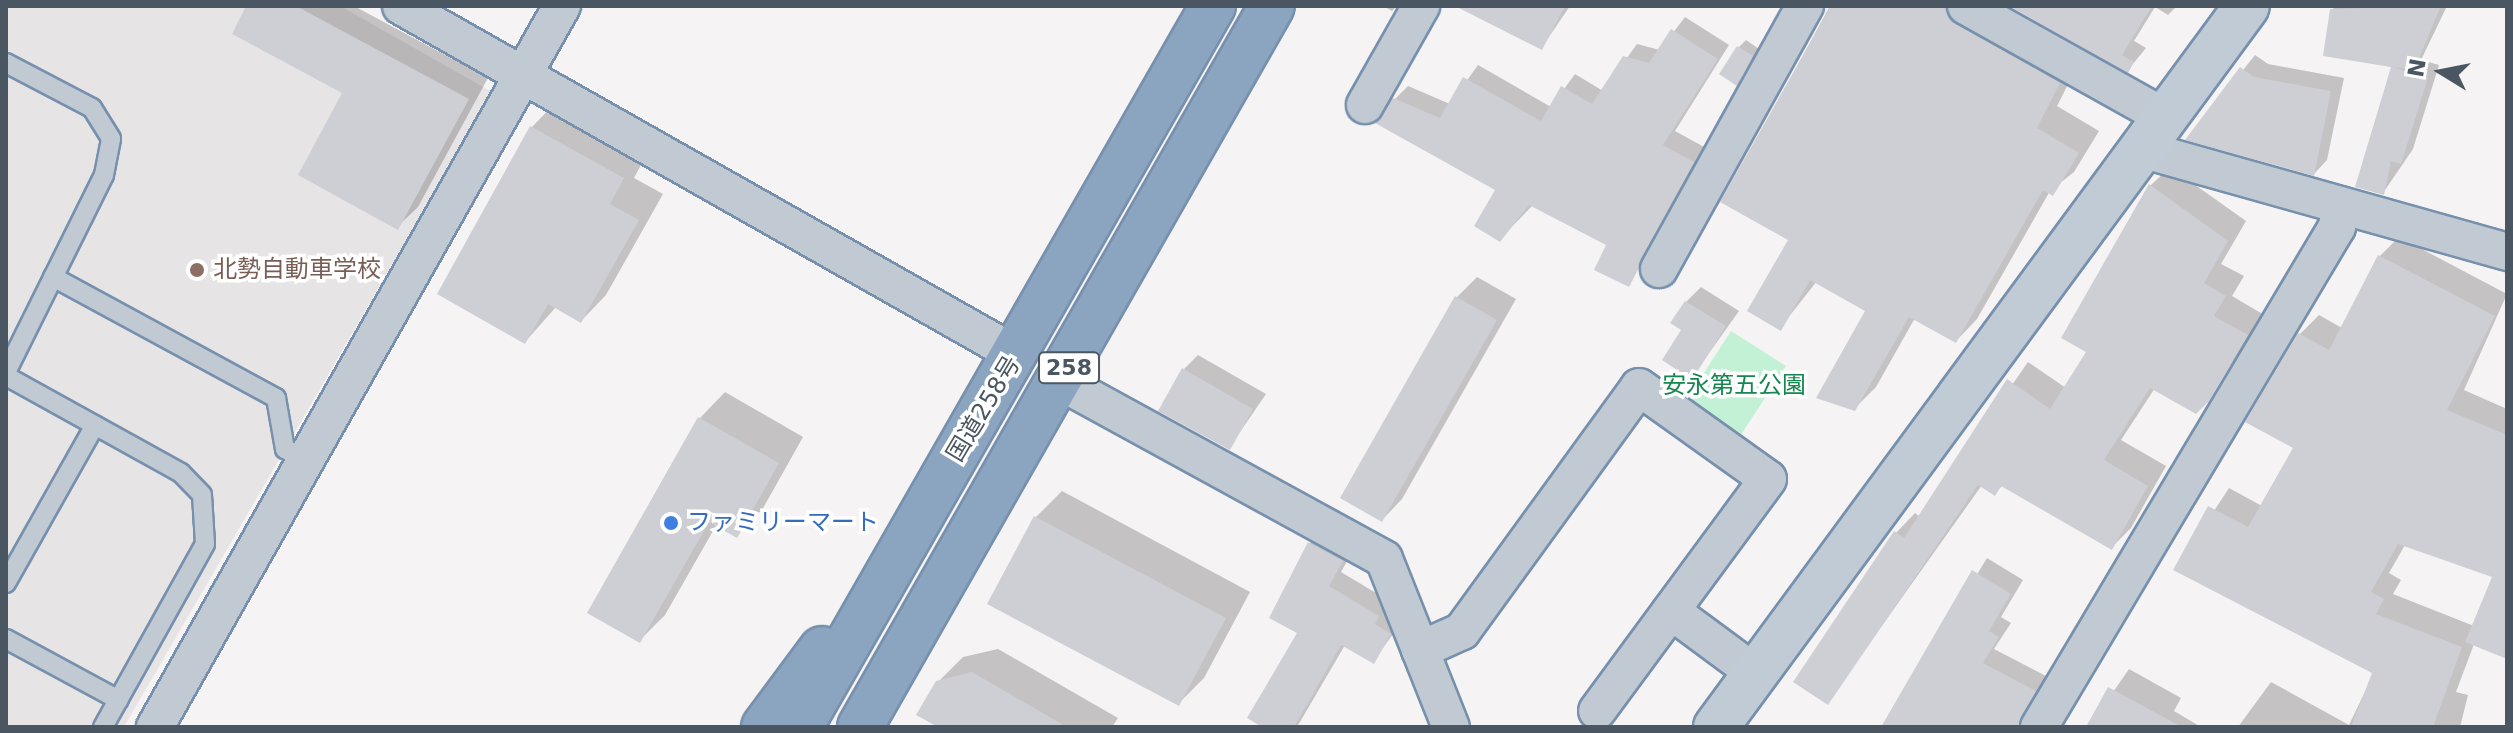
<!DOCTYPE html>
<html>
<head>
<meta charset="utf-8">
<style>
	body { margin:0 }
	#map { position:relative; width:2513px; height:733px; overflow:hidden; background:#f5f3f3; font-family:"DejaVu Sans","Noto Sans JP",sans-serif }
	div>[style] { position:absolute }
	.education>* { inset:0; background:#e6e4e5 }
	.green>* { inset:0; background:#c3f1d5 }
	.shadow>* { inset:0; background:#0003 }
	.building>* { inset:0; background:#cdcfd5 }
	.roads { filter:drop-shadow(2px 0 #7690ad) drop-shadow(-2px 0 #7690ad) drop-shadow(0 2px #7690ad) drop-shadow(0 -2px #7690ad) }
	.lane>* { height:18px; margin:-9px; padding:0 9px; transform-origin:9px; border-radius:9px; background:#c1cad2 }
	.street>* { height:36px; margin:-18px; padding:0 18px; transform-origin:18px; border-radius:18px; background:#c1cad2 }
	.secondary>* { height:44px; margin:-22px; padding:0 22px; transform-origin:22px; border-radius:22px; background:#c1cbd6 }
	.highway>* { height:44px; margin:-22px; padding:0 22px; transform-origin:22px; border-radius:22px; background:#8ba5c1 }
	.dots>* { width:22px; height:22px; translate:-50% -50%; box-sizing:border-box; border:4px solid #fff; border-radius:50% }
	span { translate:-50% -50%; white-space:nowrap; text-align:center; line-height:1.15; -webkit-text-stroke:7px #fff; paint-order:stroke }
	.shield-label span { padding:2px 6px; background:#fff; border:2px solid; border-radius:6px; -webkit-text-stroke-width:0 }
	.shield-label { font-size:22px; color:#4a5661; font-weight:700 }
	.education-label { font-size:24px; color:#785e54 }
	.left { translate:0 -50%; text-align:left }
	.park-label { font-size:24px; color:#17864f }
	.street-label { font-size:24px; color:#4a5661 }
	.shop-label { font-size:24px; color:#366cbe }
	.frame { position:absolute; inset:0; border:8px solid #4a5661; pointer-events:none }
	.north { position:absolute; left:2401px; top:32px; width:80px; height:80px; -webkit-text-stroke:6px #fff; paint-order:stroke; rotate:280deg; font-size:22px; font-weight:700; line-height:32px; text-align:center; color:#4a5661 }
	.north::after { content:''; display:block; margin:auto; width:28px; height:36px; background:#4a5661; clip-path:polygon(50% 0,100% 100%,50% 72%,0 100%) }
</style>
</head>
<body>
<div id="map">
	<div class="education">
		<div style="clip-path:polygon(6px 6px,340px 6px,492px 92px,124px 727px,6px 727px)"></div>
	</div>
	<div class="green">
		<div style="clip-path:polygon(1731px 331px,1786px 366px,1740px 436px,1687px 399px)"></div>
	</div>
	<div class="shadow">
		<div style="clip-path:polygon(249px 6px,354px 6px,488px 78px,418px 207px,397px 227px,345px 92px)"></div>
		<div style="clip-path:polygon(1383px 6px,1397px 6px,1392px 11px)"></div>
		<div style="clip-path:polygon(1468px 6px,1570px 6px,1542px 47px)"></div>
		<div style="clip-path:polygon(1830px 6px,1975px 6px,2080px 61px,2057px 106px,2099px 131px,2074px 172px,2050px 191px,1977px 319px,1956px 341px,1915px 318px,1876px 387px,1854px 409px,1868px 310px,1817px 281px,1780px 328px,1791px 240px,1723px 202px)"></div>
		<div style="clip-path:polygon(2011px 6px,2177px 6px,2168px 15px,2155px 7px,2134px 41px,2146px 48px,2128px 70px)"></div>
		<div style="clip-path:polygon(2334px 6px,2447px 6px,2421px 60px,2439px 65px,2413px 149px,2383px 193px,2357px 186px,2394px 65px,2325px 55px)"></div>
		<div style="clip-path:polygon(1685px 17px,1729px 45px,1675px 131px,1706px 148px,1628px 284px,1608px 245px,1533px 205px,1500px 239px,1498px 189px,1395px 99px,1408px 86px,1450px 104px,1478px 65px,1551px 107px,1575px 74px,1603px 91px,1637px 44px,1660px 50px)"></div>
		<div style="clip-path:polygon(1746px 40px,1759px 49px,1737px 83px,1739px 47px)"></div>
		<div style="clip-path:polygon(2255px 55px,2268px 64px,2344px 78px,2327px 160px,2314px 174px,2189px 138px)"></div>
		<div style="clip-path:polygon(557px 101px,648px 152px,634px 178px,663px 194px,606px 295px,581px 321px,556px 307px,525px 342px,440px 294px,532px 127px)"></div>
		<div style="clip-path:polygon(2170px 167px,2246px 221px,2221px 264px,2244px 276px,2232px 296px,2266px 316px,2196px 412px,2155px 388px,2121px 440px,2166px 466px,2131px 528px,2112px 547px,2003px 485px,1995px 493px,1982px 485px,1827px 703px,1896px 533px,1915px 513px,1920px 517px,2028px 362px,2066px 388px,2089px 351px,2150px 186px)"></div>
		<div style="clip-path:polygon(evenodd,2399px 237px,2507px 294px,2464px 390px,2507px 409px,2507px 657px,2474px 644px,2456px 692px,2468px 695px,2460px 727px,2238px 727px,2271px 682px,2349px 725px,2374px 673px,2176px 569px,2229px 488px,2262px 506px,2296px 447px,2300px 334px,2319px 315px,2342px 328px,2380px 256px,2399px 237px,2405px 545px,2494px 576px,2474px 626px,2393px 594px,2401px 580px,2389px 573px,2405px 545px)"></div>
		<div style="clip-path:polygon(1477px 277px,1516px 299px,1402px 499px,1382px 520px,1457px 297px)"></div>
		<div style="clip-path:polygon(1701px 287px,1739px 311px,1692px 377px,1686px 302px)"></div>
		<div style="clip-path:polygon(1198px 355px,1266px 394px,1229px 448px,1184px 369px)"></div>
		<div style="clip-path:polygon(725px 392px,803px 437px,762px 510px,736px 535px,717px 524px,665px 615px,639px 641px,589px 612px,700px 418px)"></div>
		<div style="clip-path:polygon(1062px 491px,1250px 592px,1204px 678px,1178px 704px,990px 603px,1036px 517px)"></div>
		<div style="clip-path:polygon(1323px 530px,1355px 547px,1341px 572px,1391px 602px,1403px 620px,1373px 662px,1345px 645px,1297px 727px,1266px 727px,1299px 633px,1310px 543px)"></div>
		<div style="clip-path:polygon(1987px 558px,2023px 580px,2001px 617px,2011px 623px,1994px 649px,2048px 677px,2019px 727px,1884px 727px)"></div>
		<div style="clip-path:polygon(998px 649px,1118px 718px,1112px 727px,942px 727px,938px 682px,963px 657px)"></div>
		<div style="clip-path:polygon(2129px 669px,2181px 698px,2174px 711px,2201px 727px,2089px 727px)"></div>
	</div>
	<div class="building">
		<div style="clip-path:polygon(246px 6px,296px 6px,469px 99px,398px 230px,298px 175px,342px 93px,232px 34px)"></div>
		<div style="clip-path:polygon(1455px 6px,1565px 6px,1542px 50px)"></div>
		<div style="clip-path:polygon(1831px 6px,1945px 6px,1956px 24px,2060px 83px,2037px 128px,2079px 153px,2053px 196px,2043px 190px,1956px 343px,1909px 317px,1855px 411px,1816px 398px,1865px 311px,1810px 280px,1781px 331px,1747px 311px,1788px 240px,1720px 202px)"></div>
		<div style="clip-path:polygon(2009px 6px,2152px 6px,2122px 55px,2134px 62px,2128px 73px)"></div>
		<div style="clip-path:polygon(2441px 6px,2414px 70px,2393px 67px,2428px 78px,2401px 164px,2391px 161px,2384px 195px,2355px 187px,2391px 67px,2323px 56px,2330px 9px)"></div>
		<div style="clip-path:polygon(1671px 29px,1718px 59px,1663px 145px,1694px 162px,1629px 287px,1594px 270px,1606px 245px,1529px 205px,1500px 242px,1474px 226px,1495px 190px,1375px 123px,1393px 98px,1440px 118px,1463px 77px,1541px 121px,1561px 86px,1592px 104px,1623px 56px,1649px 63px)"></div>
		<div style="clip-path:polygon(1737px 46px,1753px 56px,1737px 86px,1719px 74px)"></div>
		<div style="clip-path:polygon(2240px 67px,2254px 77px,2331px 91px,2314px 176px,2185px 140px)"></div>
		<div style="clip-path:polygon(530px 126px,624px 178px,610px 204px,639px 220px,581px 323px,548px 304px,525px 344px,437px 294px)"></div>
		<div style="clip-path:polygon(2149px 184px,2228px 241px,2204px 283px,2226px 296px,2214px 316px,2248px 335px,2209px 401px,2196px 414px,2150px 388px,2104px 460px,2148px 486px,2112px 550px,2001px 486px,1995px 496px,1978px 485px,1828px 705px,1793px 682px,1894px 531px,1904px 538px,2007px 379px,2050px 409px,2086px 352px,2061px 338px)"></div>
		<div style="clip-path:polygon(2378px 255px,2495px 316px,2447px 410px,2507px 435px,2507px 659px,2465px 642px,2492px 577px,2398px 544px,2371px 592px,2384px 599px,2376px 614px,2462px 647px,2433px 727px,2351px 727px,2372px 673px,2173px 570px,2208px 506px,2248px 527px,2293px 448px,2245px 422px,2298px 333px,2329px 350px)"></div>
		<div style="clip-path:polygon(1455px 296px,1497px 320px,1382px 522px,1340px 498px)"></div>
		<div style="clip-path:polygon(1685px 301px,1726px 326px,1692px 380px,1662px 360px,1681px 330px,1670px 323px)"></div>
		<div style="clip-path:polygon(1182px 368px,1253px 409px,1230px 450px,1158px 411px)"></div>
		<div style="clip-path:polygon(698px 417px,779px 463px,737px 538px,709px 522px,640px 643px,587px 613px)"></div>
		<div style="clip-path:polygon(1034px 516px,1226px 618px,1179px 706px,987px 604px)"></div>
		<div style="clip-path:polygon(1308px 542px,1343px 561px,1329px 586px,1379px 616px,1375px 624px,1391px 634px,1374px 664px,1341px 645px,1294px 727px,1262px 727px,1247px 718px,1297px 633px,1269px 618px)"></div>
		<div style="clip-path:polygon(1972px 570px,2011px 594px,1989px 631px,1999px 637px,1983px 663px,2036px 691px,2018px 727px,1881px 727px)"></div>
		<div style="clip-path:polygon(972px 672px,1067px 727px,938px 727px,916px 715px,936px 681px)"></div>
		<div style="clip-path:polygon(2108px 687px,2182px 727px,2086px 727px)"></div>
	</div>
	<div class="roads">
		<div class="lane">
			<div style="left:6px;top:63px;width:97px;rotate:27.6deg"></div>
			<div style="left:92px;top:108px;width:36px;rotate:58deg"></div>
			<div style="left:111px;top:139px;width:37px;rotate:101deg"></div>
			<div style="left:104px;top:175px;width:220px;rotate:116.4deg"></div>
			<div style="left:53px;top:277px;width:254px;rotate:28.5deg"></div>
			<div style="left:276px;top:398px;width:52px;rotate:80deg"></div>
			<div style="left:285px;top:449px;width:24px;rotate:28deg"></div>
			<div style="left:6px;top:376px;width:200px;rotate:29deg"></div>
			<div style="left:181px;top:473px;width:30px;rotate:46deg"></div>
			<div style="left:202px;top:495px;width:49px;rotate:86.5deg"></div>
			<div style="left:205px;top:544px;width:210px;rotate:119.1deg"></div>
			<div style="left:6px;top:583px;width:181px;rotate:-60.6deg"></div>
			<div style="left:6px;top:639px;width:128px;rotate:28.4deg"></div>
		</div>
		<div class="street">
			<div style="left:401px;top:6px;width:708px;rotate:29.53deg"></div>
			<div style="left:1966px;top:6px;width:228px;rotate:29.2deg"></div>
			<div style="left:1365px;top:105px;width:114px;rotate:-60.5deg"></div>
			<div style="left:2141px;top:149px;width:380px;rotate:15.7deg"></div>
			<div style="left:1659px;top:269px;width:301px;rotate:-61deg"></div>
			<div style="left:1061px;top:382px;width:368px;rotate:28.7deg"></div>
			<div style="left:1384px;top:559px;width:181px;rotate:68.3deg"></div>
			<div style="left:1671px;top:611px;width:104px;rotate:36.4deg"></div>
			<div style="left:1420px;top:650px;width:46px;rotate:-24.3deg"></div>
			<div style="left:1462px;top:631px;width:301px;rotate:-54deg"></div>
			<div style="left:1639px;top:387px;width:158px;rotate:35.5deg"></div>
			<div style="left:1768px;top:479px;width:288px;rotate:126.4deg"></div>
			<div style="left:155px;top:727px;width:828px;rotate:-60.56deg"></div>
			<div style="left:2039px;top:727px;width:582px;rotate:-59.21deg"></div>
			<div style="left:2337px;top:227px;width:22px;rotate:-80deg"></div>
		</div>
		<div class="secondary">
			<div style="left:1716px;top:727px;width:895px;rotate:-53.63deg"></div>
		</div>
		<div class="highway">
			<div style="left:764px;top:727px;width:97px;rotate:-53.4deg"></div>
			<div style="left:800px;top:727px;width:831px;rotate:-60.2deg"></div>
			<div style="left:860px;top:727px;width:830px;rotate:-60.26deg"></div>
		</div>
	</div>
	<div class="dots">
		<div style="left:197px;top:270px;background:#8d6e63"></div>
		<div style="left:671px;top:523px;background:#3f7fe0"></div>
	</div>
	<div class="shield-label">
		<span style="left:1069px;top:368px">258</span>
	</div>
	<div class="education-label">
		<span class="left" style="left:213px;top:270px">北勢自動車学校</span>
	</div>
	<div class="park-label">
		<span style="left:1734px;top:386px">安永第五公園</span>
	</div>
	<div class="street-label">
		<span style="left:984px;top:409px;rotate:-59deg">国道258号</span>
	</div>
	<div class="shop-label">
		<span class="left" style="left:687px;top:523px">ファミリーマート</span>
	</div>
	<div class="frame"></div>
	<div class="north">N</div>
</div>
</body>
</html>
